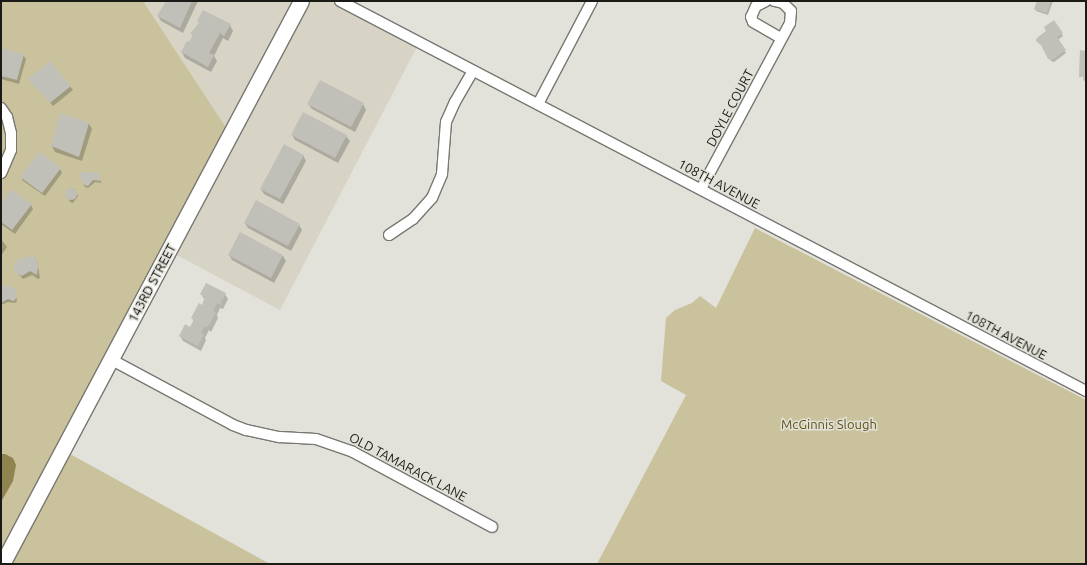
<!DOCTYPE html>
<html>
<head>
<meta charset="utf-8">
<style>
	body { margin:0 }
	#map { position:relative; width:1087px; height:565px; overflow:hidden; background:#e2e1da; font-family:Ubuntu,sans-serif }
	div>[style] { position:absolute }
	.built>* { inset:0; background:#d7d4c6 }
	.green>* { inset:0; background:#c9c29c }
	.water>* { inset:0; background:#8f844f }
	.shadow>* { inset:0; background:#0003 }
	.building>* { inset:0; background:#c0bfb8 }
	.round { border-radius:50% }
	.roads { filter:drop-shadow(1px 0 #787771) drop-shadow(-1px 0 #787771) drop-shadow(0 1px #787771) drop-shadow(0 -1px #787771) }
	.minor>* { height:10px; margin:-5px; padding:0 5px; transform-origin:5px; border-radius:5px; background:#fff }
	.secondary>* { height:15px; margin:-7.5px; padding:0 7.5px; transform-origin:7.5px; border-radius:7.5px; background:#fff }
	span { translate:-50% -50%; white-space:nowrap; text-align:center; line-height:1.15; -webkit-text-stroke:3px #e2e1da; paint-order:stroke }
	.street-label { font-size:13px; color:#1a1a17 }
	.park-label { font-size:13px; color:#5d510e }
	.frame { position:absolute; inset:0; border:2px solid #1a1a17; pointer-events:none }
</style>
</head>
<body>
<div id="map">
	<div class="built">
		<div style="clip-path:polygon(143px 1px,298px 1px,229px 132px)"></div>
		<div style="clip-path:polygon(305px 1px,335px 1px,418px 45px,280px 310px,173px 253px)"></div>
	</div>
	<div class="green">
		<div style="clip-path:polygon(1px 1px,143px 1px,229px 132px,1px 558px)"></div>
		<div style="clip-path:polygon(755px 228px,1086px 400px,1086px 564px,597px 564px,686px 395px,661px 381px,666px 318px,675px 310px,692px 303px,700px 296px,716px 308px)"></div>
		<div style="clip-path:polygon(70px 454px,270px 564px,10px 564px)"></div>
	</div>
	<div class="water">
		<div style="clip-path:polygon(1px 454px,5px 454px,13px 458px,16px 465px,13px 481px,1px 502px)"></div>
	</div>
	<div class="shadow">
		<div style="clip-path:polygon(167px 1px,198px 1px,183px 33px,161px 21px,158px 16px)"></div>
		<div style="clip-path:polygon(1038px 1px,1053px 1px,1048px 15px,1036px 11px,1035px 9px)"></div>
		<div style="clip-path:polygon(1053px 22px,1063px 36px,1058px 40px,1066px 53px,1054px 62px,1051px 61px,1043px 46px,1038px 41px,1048px 32px)"></div>
		<div style="clip-path:polygon(230px 25px,233px 31px,228px 41px,223px 38px,214px 56px,217px 61px,211px 72px,185px 58px,182px 52px,190px 43px,193px 37px,192px 34px)"></div>
		<div style="clip-path:polygon(1px 49px,23px 55px,26px 59px,19px 84px,1px 79px)"></div>
		<div style="clip-path:polygon(50px 62px,73px 90px,53px 106px,30px 79px)"></div>
		<div style="clip-path:polygon(308px 104px,363px 104px,366px 110px,355px 132px,312px 109px)"></div>
		<div style="clip-path:polygon(61px 115px,89px 124px,92px 129px,82px 161px,55px 152px,52px 146px)"></div>
		<div style="clip-path:polygon(292px 135px,346px 136px,350px 141px,338px 163px,295px 140px)"></div>
		<div style="clip-path:polygon(303px 155px,306px 161px,283px 204px,264px 194px,261px 189px)"></div>
		<div style="clip-path:polygon(60px 169px,62px 173px,45px 196px,23px 181px,21px 177px)"></div>
		<div style="clip-path:polygon(99px 174px,101px 183px,95px 182px,88px 188px,85px 187px,83px 184px)"></div>
		<div style="clip-path:polygon(69px 188px,75px 189px,78px 196px,73px 203px,70px 202px,67px 195px)"></div>
		<div style="clip-path:polygon(1px 204px,31px 205px,33px 209px,15px 234px,1px 224px)"></div>
		<div style="clip-path:polygon(245px 223px,299px 225px,302px 230px,291px 251px,248px 228px)"></div>
		<div style="clip-path:polygon(1px 239px,7px 247px,1px 256px)"></div>
		<div style="clip-path:polygon(229px 255px,283px 256px,286px 261px,274px 283px,232px 260px)"></div>
		<div style="clip-path:polygon(37px 261px,40px 278px,38px 279px,32px 275px,23px 279px,15px 270px,16px 263px)"></div>
		<div style="clip-path:polygon(1px 289px,15px 292px,17px 301px,15px 303px,8px 302px,1px 305px)"></div>
		<div style="clip-path:polygon(201px 294px,225px 294px,228px 299px,223px 309px,220px 308px,217px 315px,218px 318px,211px 332px,209px 330px,205px 338px,206px 340px,201px 351px,183px 341px,180px 336px,190px 328px,194px 321px,192px 318px,202px 306px,205px 300px)"></div>
	</div>
	<div class="building">
		<div style="clip-path:polygon(166px 1px,192px 1px,180px 28px,157px 16px)"></div>
		<div style="clip-path:polygon(1037px 1px,1051px 1px,1047px 13px,1034px 9px)"></div>
		<div style="clip-path:polygon(203px 10px,231px 24px,224px 36px,220px 33px,209px 53px,214px 55px,208px 67px,181px 52px,187px 41px,189px 42px,193px 35px,190px 34px,199px 23px,197px 21px)"></div>
		<div style="clip-path:polygon(1054px 20px,1063px 33px,1057px 37px,1066px 50px,1052px 60px,1048px 59px,1041px 45px,1036px 41px,1037px 38px,1046px 31px,1044px 27px)"></div>
		<div style="clip-path:polygon(1px 48px,24px 54px,17px 80px,1px 76px)"></div>
		<div style="clip-path:polygon(1080px 50px,1086px 51px,1086px 82px,1083px 80px,1083px 77px,1079px 77px)"></div>
		<div style="clip-path:polygon(50px 61px,71px 86px,50px 103px,28px 79px)"></div>
		<div style="clip-path:polygon(320px 80px,364px 103px,351px 127px,307px 104px)"></div>
		<div style="clip-path:polygon(303px 112px,347px 135px,335px 158px,291px 135px)"></div>
		<div style="clip-path:polygon(60px 113px,89px 123px,79px 157px,51px 146px)"></div>
		<div style="clip-path:polygon(284px 144px,304px 155px,280px 199px,260px 189px)"></div>
		<div style="clip-path:polygon(39px 152px,61px 168px,42px 193px,20px 177px)"></div>
		<div style="clip-path:polygon(84px 172px,100px 173px,100px 181px,93px 180px,88px 186px,84px 185px,79px 176px,80px 173px)"></div>
		<div class="round" style="left:65px;top:188px;width:12px;height:12px"></div>
		<div style="clip-path:polygon(11px 189px,32px 204px,12px 230px,1px 222px,1px 203px)"></div>
		<div style="clip-path:polygon(256px 200px,300px 224px,288px 246px,244px 223px)"></div>
		<div style="clip-path:polygon(240px 232px,283px 255px,271px 278px,228px 255px)"></div>
		<div style="clip-path:polygon(34px 256px,36px 258px,38px 266px,37px 275px,30px 271px,22px 276px,15px 272px,14px 265px,18px 259px)"></div>
		<div style="clip-path:polygon(206px 283px,226px 293px,220px 305px,217px 303px,213px 311px,216px 312px,208px 327px,205px 326px,201px 333px,204px 334px,198px 346px,179px 336px,185px 324px,190px 327px,194px 319px,191px 318px,199px 303px,202px 305px,205px 297px,200px 294px)"></div>
		<div style="clip-path:polygon(8px 285px,16px 290px,16px 298px,14px 301px,8px 299px,1px 303px,1px 287px)"></div>
	</div>
	<div class="roads">
		<div class="minor">
			<div style="left:340px;top:1px;width:842px;rotate:27.6deg"></div>
			<div style="left:766px;top:1px;width:11px;rotate:153deg"></div>
			<div style="left:756px;top:6px;width:12px;rotate:114deg"></div>
			<div style="left:751px;top:17px;width:5px;rotate:68deg"></div>
			<div style="left:753px;top:22px;width:32px;rotate:30deg"></div>
			<div style="left:538px;top:104px;width:116px;rotate:-62.3deg"></div>
			<div style="left:1px;top:108px;width:11px;rotate:56deg"></div>
			<div style="left:7px;top:117px;width:16px;rotate:76deg"></div>
			<div style="left:11px;top:133px;width:17px;rotate:90deg"></div>
			<div style="left:11px;top:150px;width:25px;rotate:113deg"></div>
			<div style="left:701px;top:189px;width:188px;rotate:-61.8deg"></div>
			<div style="left:790px;top:23px;width:12px;rotate:-85deg"></div>
			<div style="left:791px;top:11px;width:11px;rotate:-135deg"></div>
			<div style="left:783px;top:3px;width:9px;rotate:-167deg"></div>
			<div style="left:389px;top:235px;width:29px;rotate:-34deg"></div>
			<div style="left:413px;top:219px;width:28px;rotate:-48deg"></div>
			<div style="left:432px;top:198px;width:26px;rotate:-67deg"></div>
			<div style="left:442px;top:174px;width:52px;rotate:-85.6deg"></div>
			<div style="left:446px;top:122px;width:22px;rotate:-66deg"></div>
			<div style="left:455px;top:102px;width:36px;rotate:-60deg"></div>
			<div style="left:112px;top:360px;width:137px;rotate:28.2deg"></div>
			<div style="left:233px;top:425px;width:14px;rotate:21deg"></div>
			<div style="left:246px;top:430px;width:35px;rotate:12deg"></div>
			<div style="left:280px;top:437px;width:36px;rotate:3deg"></div>
			<div style="left:316px;top:439px;width:39px;rotate:19deg"></div>
			<div style="left:353px;top:452px;width:158px;rotate:28.3deg"></div>
		</div>
		<div class="secondary">
			<div style="left:2px;top:564px;width:637px;rotate:-62.03deg"></div>
		</div>
	</div>
	<div class="street-label">
		<span style="left:730px;top:108px;rotate:-62deg">DOYLE COURT</span>
		<span style="left:719px;top:184px;rotate:28deg">108TH AVENUE</span>
		<span style="left:152px;top:283px;rotate:-62deg">143RD STREET</span>
		<span style="left:1006px;top:335px;rotate:28deg">108TH AVENUE</span>
		<span style="left:408px;top:467px;rotate:28deg">OLD TAMARACK LANE</span>
	</div>
	<div class="park-label">
		<span style="left:829px;top:424px">McGinnis Slough</span>
	</div>
	<div class="frame"></div>
</div>
</body>
</html>
